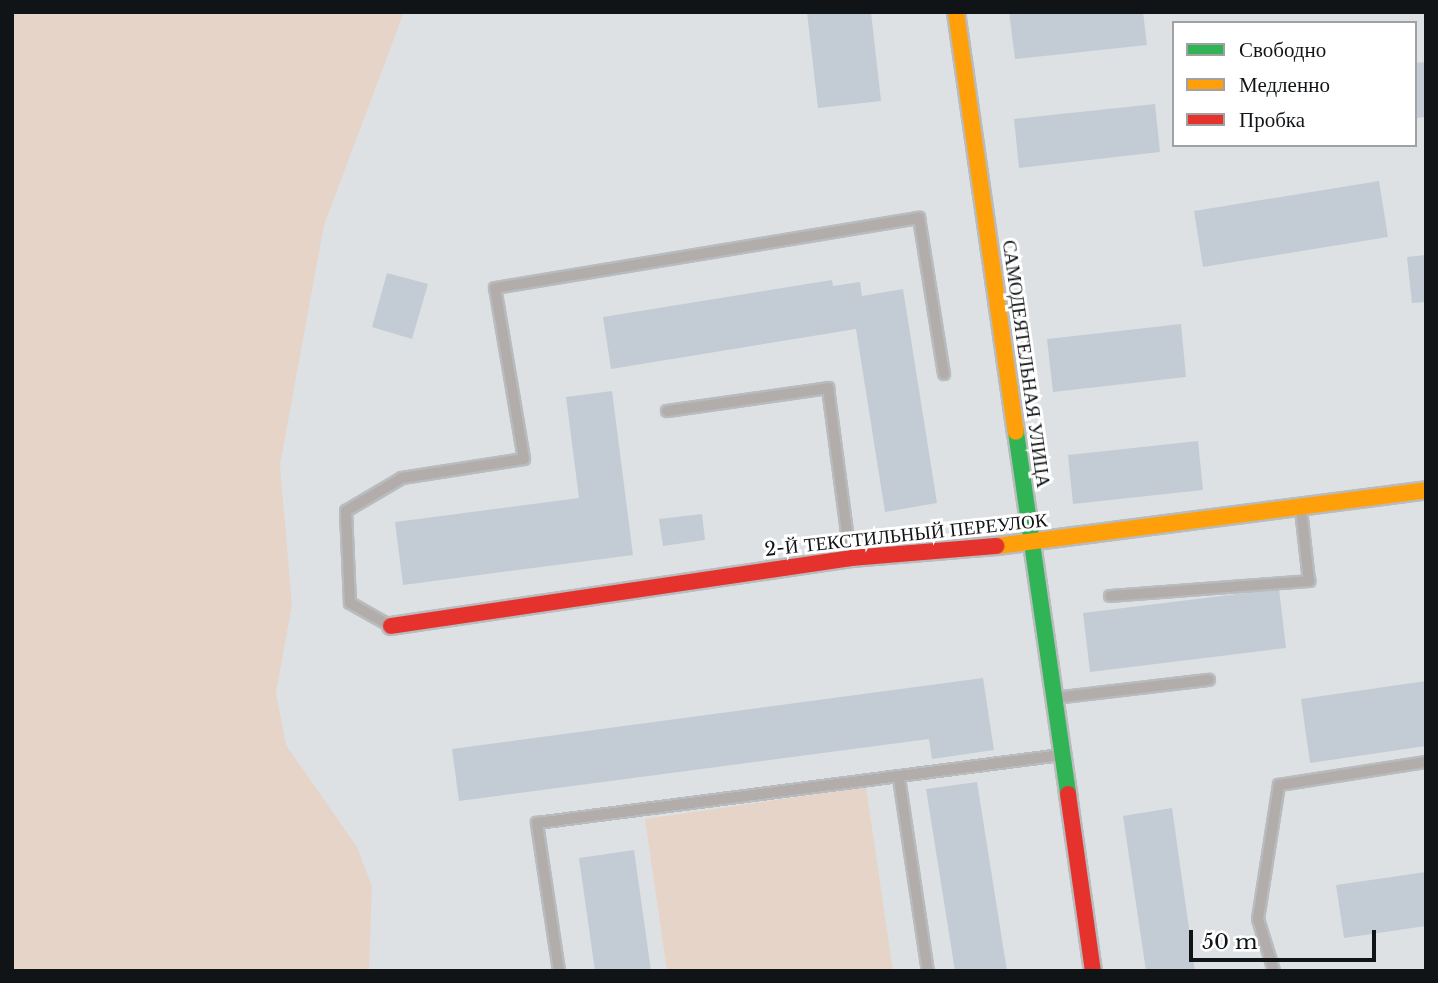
<!DOCTYPE html>
<html>
<head>
<meta charset="utf-8">
<style>
	body { margin:0 }
	#map { position:relative; width:1438px; height:983px; overflow:hidden; background:#dde1e4; font-family:"Libre Baskerville",serif }
	div>[style] { position:absolute }
	.green>* { inset:0; background:#e7d4c8 }
	.building>* { inset:0; background:#c3ccd4 }
	.roads { filter:drop-shadow(2px 0 #b9bcbe) drop-shadow(-2px 0 #b9bcbe) drop-shadow(0 2px #b9bcbe) drop-shadow(0 -2px #b9bcbe) }
	.lane>* { height:10px; margin:-5px; padding:0 5px; transform-origin:5px; border-radius:5px; background:#b2adaa }
	.fast>* { height:16px; margin:-8px; padding:0 8px; transform-origin:8px; border-radius:8px; background:#30b455 }
	.slow>* { height:16px; margin:-8px; padding:0 8px; transform-origin:8px; border-radius:8px; background:#ff9f0a }
	.jam>* { height:16px; margin:-8px; padding:0 8px; transform-origin:8px; border-radius:8px; background:#e5322d }
	span { translate:-50% -50%; white-space:nowrap; text-align:center; line-height:1.15; -webkit-text-stroke:6px #fff; paint-order:stroke }
	.street-label { font-size:19px; color:#111416 }
	.frame { position:absolute; inset:0; border:14px solid #111416; pointer-events:none }
	.legend { position:absolute; left:1172px; top:21px; width:245px; height:126px; box-sizing:border-box; background:#fff; border:2px solid #a0a1a2; margin:0; padding:9px 12px; list-style:none; font-size:21px; color:#111416 }
	.legend li { display:flex; align-items:center; gap:14px; height:35px }
	.legend b { width:35px; border:2px solid #a0a1a2 }
	.scale { position:absolute; left:1189px; top:930px; width:187px; height:32px; box-sizing:border-box; border:4px solid #111416; border-top:0; padding-left:9px; font-size:21px; line-height:24px; white-space:nowrap; color:#111416; -webkit-text-stroke:5px #fff; paint-order:stroke }
</style>
</head>
<body>
<div id="map">
	<div class="green">
		<div style="clip-path:polygon(12px 12px,404px 12px,324px 225px,280px 465px,292px 605px,276px 693px,286px 745px,357px 847px,372px 887px,369px 971px,12px 971px)"></div>
		<div style="clip-path:polygon(866px 787px,893px 971px,667px 971px,645px 819px)"></div>
	</div>
	<div class="building">
		<div style="clip-path:polygon(807px 12px,871px 12px,881px 101px,818px 108px)"></div>
		<div style="clip-path:polygon(1009px 12px,1143px 12px,1147px 45px,1015px 59px)"></div>
		<div style="clip-path:polygon(1426px 62px,1426px 117px,1415px 118px,1415px 63px)"></div>
		<div style="clip-path:polygon(1155px 104px,1160px 152px,1019px 168px,1014px 119px)"></div>
		<div style="clip-path:polygon(1379px 181px,1388px 237px,1203px 267px,1194px 211px)"></div>
		<div style="clip-path:polygon(1426px 255px,1426px 302px,1412px 303px,1407px 257px)"></div>
		<div style="clip-path:polygon(387px 273px,428px 284px,412px 339px,372px 327px)"></div>
		<div style="clip-path:polygon(832px 280px,833px 286px,860px 282px,862px 296px,903px 289px,937px 503px,885px 512px,856px 329px,611px 369px,603px 317px)"></div>
		<div style="clip-path:polygon(1181px 324px,1186px 377px,1053px 392px,1047px 339px)"></div>
		<div style="clip-path:polygon(612px 391px,633px 555px,403px 585px,395px 522px,579px 498px,566px 397px)"></div>
		<div style="clip-path:polygon(1198px 441px,1203px 490px,1073px 504px,1068px 455px)"></div>
		<div style="clip-path:polygon(702px 514px,705px 540px,663px 546px,659px 519px)"></div>
		<div style="clip-path:polygon(1279px 589px,1286px 648px,1090px 672px,1083px 613px)"></div>
		<div style="clip-path:polygon(983px 678px,994px 750px,932px 759px,929px 739px,459px 801px,452px 749px)"></div>
		<div style="clip-path:polygon(1426px 681px,1426px 746px,1310px 763px,1301px 699px)"></div>
		<div style="clip-path:polygon(977px 782px,1007px 971px,955px 971px,926px 789px)"></div>
		<div style="clip-path:polygon(1172px 808px,1195px 971px,1146px 971px,1123px 816px)"></div>
		<div style="clip-path:polygon(634px 850px,651px 971px,595px 971px,579px 858px)"></div>
		<div style="clip-path:polygon(1426px 872px,1426px 926px,1344px 938px,1336px 885px)"></div>
	</div>
	<div class="roads">
		<div class="lane">
			<div style="left:667px;top:411px;width:163px;rotate:-8.1deg"></div>
			<div style="left:828px;top:388px;width:168px;rotate:82.5deg"></div>
			<div style="left:1110px;top:596px;width:200px;rotate:-4.3deg"></div>
			<div style="left:1309px;top:581px;width:71px;rotate:-96.4deg"></div>
			<div style="left:389px;top:625px;width:45px;rotate:-150.6deg"></div>
			<div style="left:350px;top:603px;width:92px;rotate:-92.5deg"></div>
			<div style="left:346px;top:511px;width:65px;rotate:-30.5deg"></div>
			<div style="left:402px;top:478px;width:123px;rotate:-8.9deg"></div>
			<div style="left:524px;top:459px;width:173px;rotate:-99.6deg"></div>
			<div style="left:495px;top:288px;width:430px;rotate:-9.4deg"></div>
			<div style="left:919px;top:218px;width:158px;rotate:80.9deg"></div>
			<div style="left:1055px;top:698px;width:155px;rotate:-6.7deg"></div>
			<div style="left:899px;top:778px;width:195px;rotate:81.5deg"></div>
			<div style="left:559px;top:971px;width:150px;rotate:-98.5deg"></div>
			<div style="left:537px;top:823px;width:528px;rotate:-7.39deg"></div>
			<div style="left:1274px;top:971px;width:54px;rotate:-107.1deg"></div>
			<div style="left:1258px;top:919px;width:136px;rotate:-81.1deg"></div>
			<div style="left:1279px;top:785px;width:149px;rotate:-8.9deg"></div>
		</div>
		<div class="fast">
			<div style="left:1016px;top:432px;width:366px;rotate:81.8deg"></div>
		</div>
		<div class="slow">
			<div style="left:956px;top:12px;width:424px;rotate:81.9deg"></div>
			<div style="left:997px;top:546px;width:433px;rotate:-7.4deg"></div>
		</div>
		<div class="jam">
			<div style="left:391px;top:626px;width:464px;rotate:-8.4deg"></div>
			<div style="left:850px;top:558px;width:147px;rotate:-4.7deg"></div>
			<div style="left:1068px;top:794px;width:179px;rotate:82deg"></div>
		</div>
	</div>
	<div class="street-label">
		<span style="left:1026px;top:364px;rotate:82deg">САМОДЕЯТЕЛЬНАЯ УЛИЦА</span>
		<span style="left:906px;top:535px;rotate:-6deg">2-Й ТЕКСТИЛЬНЫЙ ПЕРЕУЛОК</span>
	</div>
	<div class="frame"></div>
	<ul class="legend">
	<li><b style="height:9px;background:#30b455"></b>Свободно</li>
	<li><b style="height:9px;background:#ff9f0a"></b>Медленно</li>
	<li><b style="height:9px;background:#e5322d"></b>Пробка</li>
	</ul>
	<div class="scale">50 m</div>
</div>
</body>
</html>
